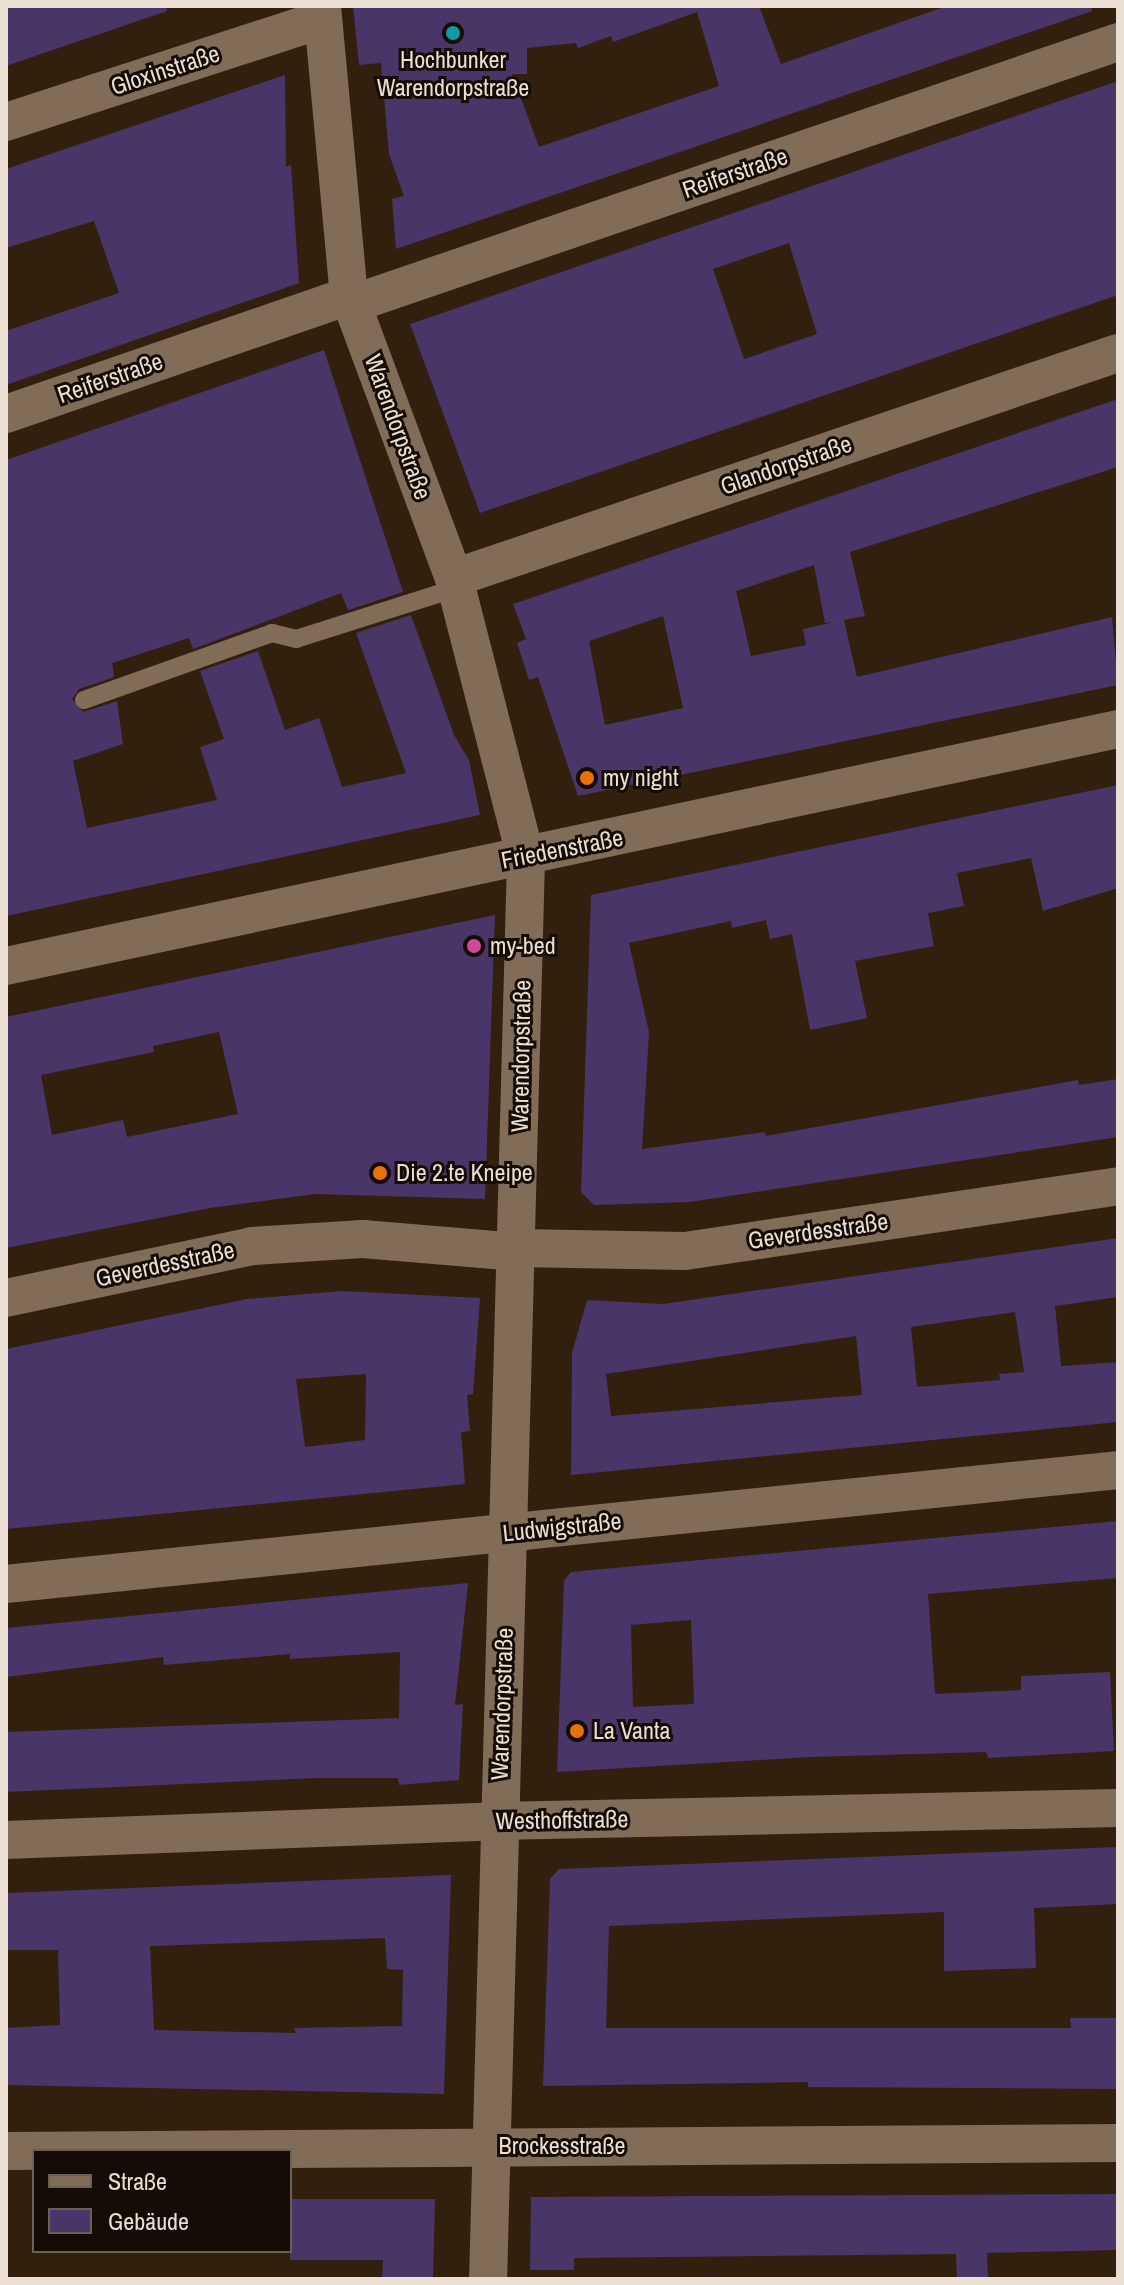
<!DOCTYPE html>
<html>
<head>
<meta charset="utf-8">
<style>
	body { margin:0 }
	#map { position:relative; width:1124px; height:2285px; overflow:hidden; background:#32200e; font-family:"Archivo Narrow",sans-serif }
	div>[style] { position:absolute }
	.building>* { inset:0; background:#493567 }
	.service>* { height:18px; margin:-9px; padding:0 9px; transform-origin:9px; border-radius:9px; background:#816c58 }
	.minor>* { height:38px; margin:-19px; padding:0 19px; transform-origin:19px; border-radius:19px; background:#816c58 }
	.dots>* { width:22px; height:22px; translate:-50% -50%; box-sizing:border-box; border:4px solid #140c05; border-radius:50% }
	span { translate:-50% -50%; white-space:nowrap; text-align:center; line-height:1.15; -webkit-text-stroke:6px #140c05; paint-order:stroke }
	.poi-label { font-size:24px; color:#ebded3 }
	.left { translate:0 -50%; text-align:left }
	.street-label { font-size:24px; color:#ebded3 }
	.frame { position:absolute; inset:0; border:8px solid #ebded3; pointer-events:none }
	.legend { position:absolute; left:32px; top:2149px; width:260px; height:104px; box-sizing:border-box; background:#140c05; border:2px solid #6a6057; margin:0; padding:10px 14px; list-style:none; font-size:24px; color:#ebded3 }
	.legend li { display:flex; align-items:center; gap:16px; height:40px }
	.legend b { width:40px; border:2px solid #6a6057 }
</style>
</head>
<body>
<div id="map">
	<div class="building">
		<div style="clip-path:polygon(6px 6px,166px 6px,167px 11px,6px 66px)"></div>
		<div style="clip-path:polygon(evenodd,353px 6px,759px 6px,781px 64px,947px 6px,1091px 6px,1092px 11px,396px 249px,392px 199px,404px 196px,389px 154px,381px 63px,359px 65px,353px 6px,697px 12px,719px 86px,539px 147px,512px 74px,527px 74px,527px 48px,576px 43px,578px 48px,611px 36px,613px 42px,697px 12px)"></div>
		<div style="clip-path:polygon(285px 75px,286px 167px,291px 165px,299px 283px,6px 385px,6px 331px,119px 293px,94px 221px,6px 248px,6px 169px)"></div>
		<div style="clip-path:polygon(evenodd,1118px 81px,1118px 295px,480px 513px,410px 324px,1118px 81px,789px 243px,817px 334px,744px 359px,713px 269px,789px 243px)"></div>
		<div style="clip-path:polygon(324px 350px,403px 592px,348px 610px,341px 593px,193px 649px,189px 638px,112px 663px,114px 677px,79px 689px,72px 699px,83px 712px,117px 701px,123px 744px,73px 761px,87px 828px,217px 800px,200px 747px,224px 739px,200px 671px,258px 651px,285px 730px,319px 718px,342px 787px,406px 773px,356px 633px,411px 615px,454px 735px,469px 760px,480px 815px,6px 916px,6px 460px)"></div>
		<div style="clip-path:polygon(evenodd,1118px 399px,1118px 467px,850px 552px,865px 616px,844px 620px,857px 677px,1112px 617px,1118px 685px,578px 796px,538px 677px,529px 680px,517px 643px,526px 639px,513px 604px,1118px 399px,814px 565px,825px 623px,835px 622px,803px 629px,806px 645px,751px 656px,736px 591px,814px 565px,1118px 399px,663px 616px,683px 708px,605px 725px,589px 641px,663px 616px)"></div>
		<div style="clip-path:polygon(1118px 785px,1118px 888px,1043px 911px,1031px 858px,957px 873px,964px 906px,928px 913px,934px 946px,855px 961px,867px 1018px,810px 1030px,792px 934px,770px 939px,766px 920px,732px 928px,731px 921px,629px 943px,649px 1032px,642px 1149px,765px 1132px,766px 1136px,1078px 1080px,1079px 1085px,1118px 1079px,1118px 1137px,690px 1202px,594px 1205px,581px 1192px,591px 895px)"></div>
		<div style="clip-path:polygon(evenodd,495px 915px,485px 1199px,315px 1194px,210px 1208px,6px 1248px,6px 1017px,495px 915px,219px 1032px,238px 1114px,127px 1137px,123px 1120px,52px 1135px,41px 1075px,154px 1052px,153px 1046px,219px 1032px)"></div>
		<div style="clip-path:polygon(evenodd,1118px 1238px,1118px 1297px,1055px 1306px,1061px 1366px,1118px 1362px,1118px 1422px,571px 1475px,572px 1353px,587px 1300px,663px 1304px,1118px 1238px,1015px 1312px,1024px 1372px,999px 1374px,1000px 1380px,917px 1387px,911px 1327px,1015px 1312px,1118px 1238px,856px 1336px,862px 1395px,611px 1416px,606px 1374px,856px 1336px)"></div>
		<div style="clip-path:polygon(evenodd,342px 1291px,480px 1298px,473px 1394px,467px 1395px,470px 1431px,461px 1432px,465px 1484px,6px 1529px,6px 1349px,247px 1299px,342px 1291px,366px 1374px,365px 1440px,305px 1447px,296px 1379px,366px 1374px)"></div>
		<div style="clip-path:polygon(evenodd,1118px 1521px,1118px 1578px,928px 1594px,935px 1694px,1021px 1690px,1021px 1676px,1110px 1672px,1114px 1751px,988px 1758px,986px 1752px,811px 1757px,557px 1772px,564px 1581px,571px 1572px,1118px 1521px,691px 1620px,694px 1704px,633px 1707px,631px 1625px,691px 1620px)"></div>
		<div style="clip-path:polygon(468px 1583px,455px 1705px,463px 1704px,459px 1780px,399px 1785px,398px 1778px,317px 1778px,6px 1792px,6px 1732px,399px 1718px,400px 1652px,290px 1659px,290px 1654px,164px 1665px,163px 1657px,6px 1677px,6px 1628px)"></div>
		<div style="clip-path:polygon(1118px 1847px,1118px 1904px,1034px 1908px,1036px 1968px,944px 1971px,944px 1912px,609px 1926px,606px 2028px,1071px 2028px,1070px 2018px,1118px 2018px,1118px 2089px,808px 2087px,808px 2082px,543px 2086px,550px 1879px,559px 1869px)"></div>
		<div style="clip-path:polygon(evenodd,451px 1875px,444px 2094px,6px 2085px,6px 2028px,60px 2025px,58px 1950px,6px 1950px,6px 1893px,451px 1875px,385px 1938px,387px 1969px,403px 1970px,402px 2026px,294px 2028px,296px 2033px,154px 2030px,150px 1946px,385px 1938px)"></div>
		<div style="clip-path:polygon(1118px 2194px,1118px 2250px,987px 2253px,988px 2279px,957px 2279px,956px 2254px,574px 2258px,574px 2270px,530px 2270px,531px 2197px)"></div>
		<div style="clip-path:polygon(290px 2199px,435px 2199px,433px 2279px,382px 2277px,383px 2260px,290px 2260px)"></div>
	</div>
	<div class="service">
		<div style="left:84px;top:700px;width:200px;rotate:-19.6deg"></div>
		<div style="left:272px;top:633px;width:25px;rotate:14deg"></div>
		<div style="left:296px;top:639px;width:169px;rotate:-17.6deg"></div>
	</div>
	<div class="minor">
		<div style="left:322px;top:6px;width:291px;rotate:84.7deg"></div>
		<div style="left:349px;top:296px;width:301px;rotate:69.6deg"></div>
		<div style="left:454px;top:578px;width:290px;rotate:75.6deg"></div>
		<div style="left:526px;top:859px;width:1421px;rotate:91.53deg"></div>
		<div style="left:6px;top:122px;width:333px;rotate:-18deg"></div>
		<div style="left:352px;top:304px;width:810px;rotate:-18.88deg"></div>
		<div style="left:6px;top:414px;width:363px;rotate:-19deg"></div>
		<div style="left:454px;top:578px;width:701px;rotate:-18.72deg"></div>
		<div style="left:6px;top:966px;width:1137px;rotate:-12.03deg"></div>
		<div style="left:517px;top:1248px;width:168px;rotate:1deg"></div>
		<div style="left:685px;top:1251px;width:438px;rotate:-8.5deg"></div>
		<div style="left:6px;top:1298px;width:251px;rotate:-11.9deg"></div>
		<div style="left:252px;top:1246px;width:111px;rotate:-3.6deg"></div>
		<div style="left:363px;top:1239px;width:155px;rotate:4.8deg"></div>
		<div style="left:6px;top:1584px;width:1118px;rotate:-5.85deg"></div>
		<div style="left:6px;top:1840px;width:491px;rotate:-2.2deg"></div>
		<div style="left:497px;top:1821px;width:621px;rotate:-1.2deg"></div>
		<div style="left:6px;top:2151px;width:1112px;rotate:-0.41deg"></div>
	</div>
	<div class="dots">
		<div style="left:453px;top:33px;background:#0f9aa8"></div>
		<div style="left:587px;top:778px;background:#e8710a"></div>
		<div style="left:474px;top:946px;background:#d1479c"></div>
		<div style="left:380px;top:1173px;background:#e8710a"></div>
		<div style="left:577px;top:1731px;background:#e8710a"></div>
	</div>
	<div class="poi-label">
		<span style="left:453px;top:74px">Hochbunker<br>Warendorpstraße</span>
		<span class="left" style="left:603px;top:778px">my night</span>
		<span class="left" style="left:490px;top:946px">my-bed</span>
		<span class="left" style="left:396px;top:1173px">Die 2.te Kneipe</span>
		<span class="left" style="left:593px;top:1731px">La Vanta</span>
	</div>
	<div class="street-label">
		<span style="left:165px;top:70px;rotate:-18deg">Gloxinstraße</span>
		<span style="left:735px;top:173px;rotate:-19deg">Reiferstraße</span>
		<span style="left:110px;top:378px;rotate:-19deg">Reiferstraße</span>
		<span style="left:398px;top:427px;rotate:70deg">Warendorpstraße</span>
		<span style="left:786px;top:465px;rotate:-19deg">Glandorpstraße</span>
		<span style="left:562px;top:849px;rotate:-11deg">Friedenstraße</span>
		<span style="left:521px;top:1056px;rotate:-89deg">Warendorpstraße</span>
		<span style="left:818px;top:1231px;rotate:-8deg">Geverdesstraße</span>
		<span style="left:165px;top:1264px;rotate:-12deg">Geverdesstraße</span>
		<span style="left:562px;top:1527px;rotate:-6deg">Ludwigstraße</span>
		<span style="left:502px;top:1704px;rotate:-88deg">Warendorpstraße</span>
		<span style="left:562px;top:1820px;rotate:-1deg">Westhoffstraße</span>
		<span style="left:562px;top:2146px">Brockesstraße</span>
	</div>
	<div class="frame"></div>
	<ul class="legend">
	<li><b style="height:10px;background:#816c58"></b>Straße</li>
	<li><b style="height:22px;background:#493567"></b>Gebäude</li>
	</ul>
</div>
</body>
</html>
